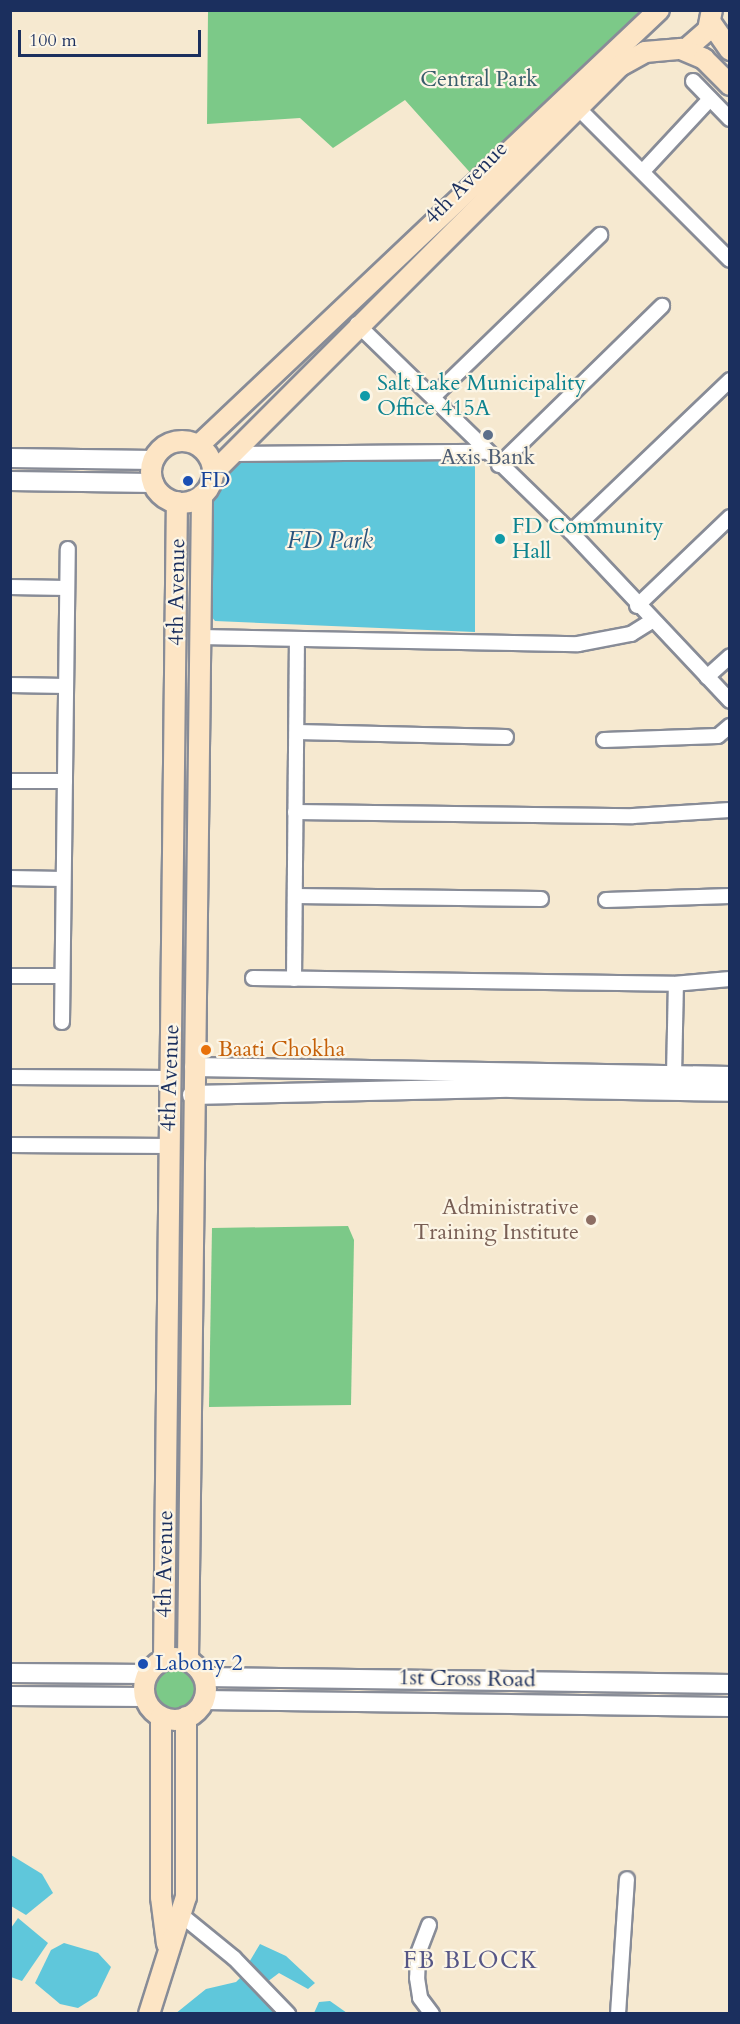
<!DOCTYPE html>
<html>
<head>
<meta charset="utf-8">
<style>
	body { margin:0 }
	#map { position:relative; width:740px; height:2024px; overflow:hidden; background:#f6e9d0; font-family:Cardo,serif }
	div>[style] { position:absolute }
	.green>* { inset:0; background:#7cc988 }
	.round { border-radius:50% }
	.water>* { inset:0; background:#5fc7db }
	.roads { filter:drop-shadow(2px 0 #888c97) drop-shadow(-2px 0 #888c97) drop-shadow(0 2px #888c97) drop-shadow(0 -2px #888c97) }
	.minor>* { height:14px; margin:-7px; padding:0 7px; transform-origin:7px; border-radius:7px; background:#fff }
	.tertiary>* { height:18px; margin:-9px; padding:0 9px; transform-origin:9px; border-radius:9px; background:#fff }
	.secondary>* { height:20px; margin:-10px; padding:0 10px; transform-origin:10px; border-radius:10px; background:#fde5c5 }
	.secondary>.ring { margin:-10px; padding:0; box-sizing:content-box; background:none; border:20px solid #fde5c5; border-radius:50% }
	.dots>* { width:16px; height:16px; translate:-50% -50%; box-sizing:border-box; border:3px solid #fcf5e5; border-radius:50% }
	span { translate:-50% -50%; white-space:nowrap; text-align:center; line-height:1.15; -webkit-text-stroke:4.5px #fcf5e5; paint-order:stroke }
	.park-label { font-size:22px; color:#385d6b }
	.street-label { font-size:22px; color:#1b2f5e }
	.culture-label { font-size:22px; color:#0d838f }
	.left { translate:0 -50%; text-align:left }
	.service-label { font-size:22px; color:#4e5e75 }
	.transit-label { font-size:22px; color:#164399 }
	.food-label { font-size:22px; color:#c56008 }
	.education-label { font-size:22px; color:#785e54 }
	.right { translate:-100% -50%; text-align:right }
	.water-label { font-size:24px; color:#2c557d; font-style:italic }
	.neighbourhood-label { font-size:24px; color:#565686; letter-spacing:1.5px }
	.frame { position:absolute; inset:0; border:12px solid #1b2f5e; pointer-events:none }
	.scale { position:absolute; left:18px; top:30px; width:183px; height:27px; box-sizing:border-box; border:3px solid #1b2f5e; border-top:0; padding-left:8px; font-size:18px; line-height:21px; white-space:nowrap; color:#1b2f5e; -webkit-text-stroke:4px #fcf5e5; paint-order:stroke }
</style>
</head>
<body>
<div id="map">
	<div class="green">
		<div style="clip-path:polygon(208px 11px,649px 11px,475px 178px,405px 100px,333px 148px,300px 118px,207px 124px)"></div>
		<div style="clip-path:polygon(348px 1226px,354px 1240px,351px 1405px,209px 1407px,212px 1228px)"></div>
		<div class="round" style="left:150px;top:1665px;width:48px;height:48px"></div>
	</div>
	<div class="water">
		<div style="clip-path:polygon(240px 457px,475px 458px,475px 632px,215px 621px,211px 616px,214px 490px)"></div>
		<div style="clip-path:polygon(11px 1855px,42px 1874px,53px 1893px,26px 1915px,11px 1906px)"></div>
		<div style="clip-path:polygon(18px 1918px,48px 1943px,22px 1981px,11px 1977px,11px 1928px)"></div>
		<div style="clip-path:polygon(64px 1943px,98px 1953px,111px 1967px,97px 1996px,78px 2008px,60px 2004px,35px 1983px,51px 1950px)"></div>
		<div style="clip-path:polygon(260px 1944px,286px 1956px,315px 1983px,308px 1989px,279px 1973px,267px 1982px,248px 1964px)"></div>
		<div style="clip-path:polygon(243px 1975px,281px 2014px,175px 2014px,206px 1989px,236px 1982px)"></div>
		<div style="clip-path:polygon(330px 2001px,347px 2013px,314px 2013px,319px 2002px)"></div>
	</div>
	<div class="roads">
		<div class="minor">
			<div style="left:693px;top:81px;width:53px;rotate:45.8deg"></div>
			<div style="left:577px;top:107px;width:216px;rotate:45deg"></div>
			<div style="left:644px;top:170px;width:97px;rotate:-47.1deg"></div>
			<div style="left:357px;top:324px;width:298px;rotate:44.2deg"></div>
			<div style="left:571px;top:532px;width:232px;rotate:46.7deg"></div>
			<div style="left:433px;top:397px;width:233px;rotate:-44.1deg"></div>
			<div style="left:234px;top:454px;width:250px;rotate:-0.5deg"></div>
			<div style="left:499px;top:465px;width:228px;rotate:-44.3deg"></div>
			<div style="left:571px;top:532px;width:220px;rotate:-43.7deg"></div>
			<div style="left:10px;top:587px;width:57px;rotate:1deg"></div>
			<div style="left:637px;top:606px;width:129px;rotate:-43.7deg"></div>
			<div style="left:200px;top:637px;width:378px;rotate:1.1deg"></div>
			<div style="left:578px;top:644px;width:54px;rotate:-10.7deg"></div>
			<div style="left:631px;top:634px;width:25px;rotate:-32deg"></div>
			<div style="left:707px;top:677px;width:31px;rotate:-42deg"></div>
			<div style="left:10px;top:685px;width:56px;rotate:1deg"></div>
			<div style="left:297px;top:732px;width:209px;rotate:1.4deg"></div>
			<div style="left:604px;top:740px;width:114px;rotate:-2deg"></div>
			<div style="left:718px;top:736px;width:16px;rotate:-40deg"></div>
			<div style="left:10px;top:781px;width:55px"></div>
			<div style="left:295px;top:812px;width:338px;rotate:0.7deg"></div>
			<div style="left:633px;top:816px;width:97px;rotate:-3.5deg"></div>
			<div style="left:10px;top:878px;width:53px;rotate:1.1deg"></div>
			<div style="left:295px;top:896px;width:246px;rotate:0.7deg"></div>
			<div style="left:606px;top:900px;width:124px;rotate:-1.8deg"></div>
			<div style="left:10px;top:976px;width:52px"></div>
			<div style="left:253px;top:978px;width:420px;rotate:0.8deg"></div>
			<div style="left:673px;top:984px;width:57px;rotate:-5deg"></div>
			<div style="left:294px;top:979px;width:340px;rotate:-89.5deg"></div>
			<div style="left:62px;top:1022px;width:473px;rotate:-89.3deg"></div>
			<div style="left:674px;top:1076px;width:92px;rotate:-88.8deg"></div>
			<div style="left:10px;top:1077px;width:160px;rotate:0.4deg"></div>
			<div style="left:10px;top:1145px;width:160px;rotate:0.4deg"></div>
			<div style="left:180px;top:1914px;width:70px;rotate:39.2deg"></div>
			<div style="left:234px;top:1958px;width:78px;rotate:46deg"></div>
			<div style="left:429px;top:1925px;width:31px;rotate:111deg"></div>
			<div style="left:418px;top:1954px;width:24px;rotate:92deg"></div>
			<div style="left:417px;top:1978px;width:20px;rotate:81deg"></div>
			<div style="left:420px;top:1998px;width:20px;rotate:53deg"></div>
			<div style="left:618px;top:2014px;width:135px;rotate:-86.2deg"></div>
		</div>
		<div class="tertiary">
			<div style="left:10px;top:458px;width:144px;rotate:0.8deg"></div>
			<div style="left:10px;top:481px;width:144px;rotate:0.8deg"></div>
			<div style="left:194px;top:1067px;width:536px;rotate:0.96deg"></div>
			<div style="left:192px;top:1095px;width:318px;rotate:-1.3deg"></div>
			<div style="left:510px;top:1088px;width:220px;rotate:1deg"></div>
			<div style="left:10px;top:1673px;width:138px;rotate:0.4deg"></div>
			<div style="left:203px;top:1677px;width:527px;rotate:0.76deg"></div>
			<div style="left:10px;top:1696px;width:135px;rotate:0.4deg"></div>
			<div style="left:203px;top:1700px;width:527px;rotate:0.76deg"></div>
		</div>
		<div class="secondary">
			<div style="left:711px;top:23px;width:33px;rotate:55deg"></div>
			<div style="left:685px;top:50px;width:30px;rotate:-41deg"></div>
			<div style="left:708px;top:30px;width:20px;rotate:-79deg"></div>
			<div class="ring" style="left:151px;top:441px;width:42px;height:42px"></div>
			<div style="left:199px;top:445px;width:633px;rotate:-43.4deg"></div>
			<div style="left:213px;top:473px;width:576px;rotate:-45deg"></div>
			<div style="left:620px;top:66px;width:29px;rotate:-29deg"></div>
			<div style="left:645px;top:52px;width:36px;rotate:-5deg"></div>
			<div style="left:681px;top:49px;width:25px;rotate:23deg"></div>
			<div style="left:704px;top:59px;width:37px;rotate:45deg"></div>
			<div class="ring" style="left:144px;top:1658px;width:42px;height:42px"></div>
			<div style="left:164px;top:1659px;width:1157px;rotate:-89.36deg"></div>
			<div style="left:188px;top:1661px;width:1166px;rotate:-89.31deg"></div>
			<div style="left:161px;top:1717px;width:180px;rotate:90deg"></div>
			<div style="left:161px;top:1897px;width:47px;rotate:82.7deg"></div>
			<div style="left:149px;top:2014px;width:123px;rotate:-72.5deg"></div>
			<div style="left:186px;top:1897px;width:180px;rotate:-90deg"></div>
		</div>
	</div>
	<div class="dots">
		<div style="left:365px;top:396px;background:#0f9aa8"></div>
		<div style="left:488px;top:435px;background:#5c6f8a"></div>
		<div style="left:188px;top:481px;background:#1a4fb4"></div>
		<div style="left:500px;top:539px;background:#0f9aa8"></div>
		<div style="left:206px;top:1050px;background:#e8710a"></div>
		<div style="left:591px;top:1220px;background:#8d6e63"></div>
		<div style="left:143px;top:1664px;background:#1a4fb4"></div>
	</div>
	<div class="park-label">
		<span style="left:479px;top:80px">Central Park</span>
	</div>
	<div class="street-label">
		<span style="left:466px;top:183px;rotate:-45deg">4th Avenue</span>
		<span style="left:177px;top:592px;rotate:-89deg">4th Avenue</span>
		<span style="left:170px;top:1078px;rotate:-88deg">4th Avenue</span>
		<span style="left:165px;top:1564px;rotate:-89deg">4th Avenue</span>
		<span style="left:467px;top:1679px;rotate:1deg">1st Cross Road</span>
	</div>
	<div class="culture-label">
		<span class="left" style="left:377px;top:396px">Salt Lake Municipality<br>Office 415A</span>
		<span class="left" style="left:512px;top:539px">FD Community<br>Hall</span>
	</div>
	<div class="service-label">
		<span style="left:488px;top:458px">Axis Bank</span>
	</div>
	<div class="transit-label">
		<span class="left" style="left:200px;top:481px">FD</span>
		<span class="left" style="left:155px;top:1664px">Labony 2</span>
	</div>
	<div class="food-label">
		<span class="left" style="left:218px;top:1050px">Baati Chokha</span>
	</div>
	<div class="education-label">
		<span class="right" style="left:579px;top:1220px">Administrative<br>Training Institute</span>
	</div>
	<div class="water-label">
		<span style="left:330px;top:541px">FD Park</span>
	</div>
	<div class="neighbourhood-label">
		<span style="left:471px;top:1961px">FB BLOCK</span>
	</div>
	<div class="frame"></div>
	<div class="scale">100 m</div>
</div>
</body>
</html>
